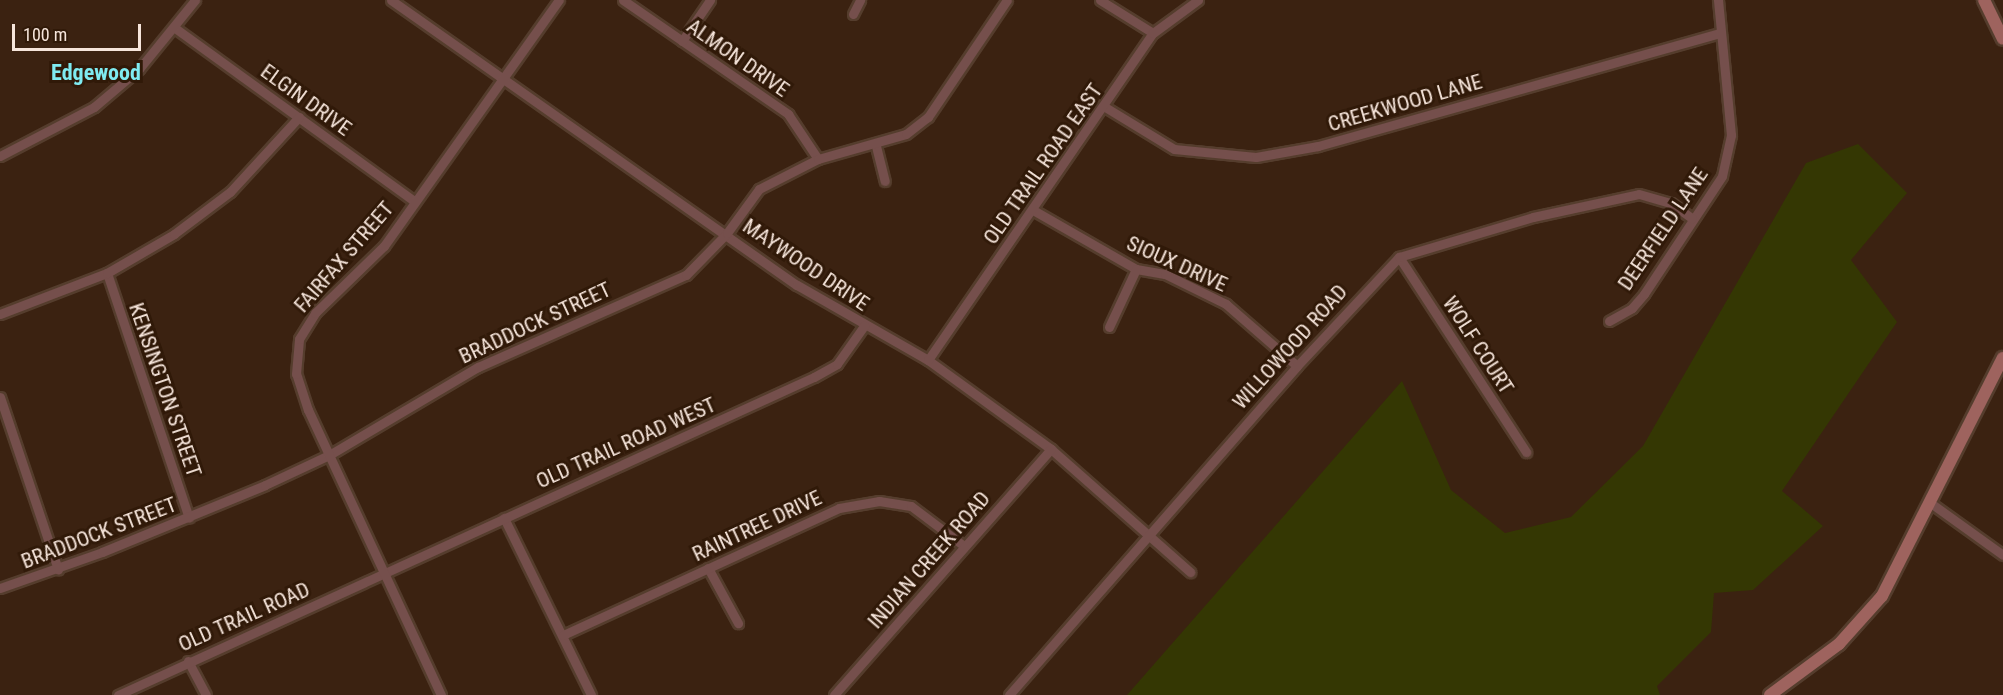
<!DOCTYPE html>
<html>
<head>
<meta charset="utf-8">
<style>
	body { margin:0 }
	#map { position:relative; width:2003px; height:695px; overflow:hidden; background:#3b2211; font-family:"Roboto Condensed",sans-serif }
	div>[style] { position:absolute }
	.green>* { inset:0; background:#343703 }
	.roads { filter:drop-shadow(2px 0 #553d2d) drop-shadow(-2px 0 #553d2d) drop-shadow(0 2px #553d2d) drop-shadow(0 -2px #553d2d) }
	.minor>* { height:9px; margin:-4.5px; padding:0 4.5px; transform-origin:4.5px; border-radius:4.5px; background:#754f4c }
	.secondary>* { height:12px; margin:-6px; padding:0 6px; transform-origin:6px; border-radius:6px; background:#9e635e }
	span { translate:-50% -50%; white-space:nowrap; text-align:center; line-height:1.15; -webkit-text-stroke:6px #301908; paint-order:stroke }
	.street-label { font-size:21px; color:#f6e5db }
	.neighbourhood-label { font-size:22px; color:#7febf1; font-weight:700 }
	.scale { position:absolute; left:12px; top:24px; width:129px; height:27px; box-sizing:border-box; border:3px solid #f6e5db; border-top:0; padding-left:8px; font-size:18px; line-height:21px; white-space:nowrap; color:#f6e5db; -webkit-text-stroke:4px #301908; paint-order:stroke }
</style>
</head>
<body>
<div id="map">
	<div class="green">
		<div style="clip-path:polygon(1858px 144px,1907px 193px,1851px 260px,1897px 322px,1782px 491px,1823px 526px,1753px 590px,1714px 593px,1711px 632px,1657px 686px,1660px 695px,1127px 695px,1402px 381px,1451px 490px,1505px 533px,1571px 517px,1643px 446px,1806px 163px)"></div>
	</div>
	<div class="roads">
		<div class="minor">
			<div style="left:391px;top:0;width:496px;rotate:35.1deg"></div>
			<div style="left:797px;top:285px;width:151px;rotate:29.8deg"></div>
			<div style="left:928px;top:360px;width:152px;rotate:35.9deg"></div>
			<div style="left:1051px;top:449px;width:186px;rotate:41.5deg"></div>
			<div style="left:623px;top:0;width:201px;rotate:34.6deg"></div>
			<div style="left:788px;top:114px;width:54px;rotate:56.3deg"></div>
			<div style="left:1100px;top:0;width:62px;rotate:31.9deg"></div>
			<div style="left:853px;top:14px;width:16px;rotate:-63deg"></div>
			<div style="left:175px;top:28px;width:296px;rotate:35.9deg"></div>
			<div style="left:682px;top:41px;width:50px;rotate:-55.7deg"></div>
			<div style="left:1105px;top:107px;width:81px;rotate:31.3deg"></div>
			<div style="left:1174px;top:149px;width:82px;rotate:5.6deg"></div>
			<div style="left:1256px;top:157px;width:63px;rotate:-10.1deg"></div>
			<div style="left:1318px;top:146px;width:418px;rotate:-15.7deg"></div>
			<div style="left:876px;top:146px;width:36px;rotate:76deg"></div>
			<div style="left:0;top:156px;width:106px;rotate:-27.5deg"></div>
			<div style="left:94px;top:107px;width:59px;rotate:-40.2deg"></div>
			<div style="left:139px;top:69px;width:89px;rotate:-50.9deg"></div>
			<div style="left:1033px;top:210px;width:119px;rotate:29.8deg"></div>
			<div style="left:1136px;top:269px;width:29px;rotate:10deg"></div>
			<div style="left:1165px;top:274px;width:68px;rotate:26.2deg"></div>
			<div style="left:1226px;top:304px;width:94px;rotate:41.1deg"></div>
			<div style="left:1399px;top:257px;width:233px;rotate:56.9deg"></div>
			<div style="left:107px;top:273px;width:258px;rotate:71.5deg"></div>
			<div style="left:0;top:314px;width:115px;rotate:-21deg"></div>
			<div style="left:107px;top:273px;width:78px;rotate:-30.2deg"></div>
			<div style="left:174px;top:234px;width:70px;rotate:-36.9deg"></div>
			<div style="left:230px;top:192px;width:102px;rotate:-47.4deg"></div>
			<div style="left:1609px;top:321px;width:26px;rotate:-29deg"></div>
			<div style="left:1632px;top:308px;width:18px;rotate:-49deg"></div>
			<div style="left:1644px;top:294px;width:141px;rotate:-56.5deg"></div>
			<div style="left:1722px;top:176px;width:42px;rotate:-77.6deg"></div>
			<div style="left:1731px;top:135px;width:136px;rotate:-95.5deg"></div>
			<div style="left:1109px;top:327px;width:64px;rotate:-65deg"></div>
			<div style="left:928px;top:360px;width:397px;rotate:-55.5deg"></div>
			<div style="left:1153px;top:33px;width:56px;rotate:-36.3deg"></div>
			<div style="left:0;top:397px;width:182px;rotate:71.4deg"></div>
			<div style="left:1932px;top:504px;width:87px;rotate:35.7deg"></div>
			<div style="left:504px;top:518px;width:197px;rotate:63.8deg"></div>
			<div style="left:708px;top:568px;width:63px;rotate:61.4deg"></div>
			<div style="left:0;top:588px;width:108px;rotate:-19.4deg"></div>
			<div style="left:102px;top:552px;width:176px;rotate:-22.3deg"></div>
			<div style="left:265px;top:485px;width:71px;rotate:-25.1deg"></div>
			<div style="left:329px;top:455px;width:173px;rotate:-30.6deg"></div>
			<div style="left:478px;top:367px;width:227px;rotate:-23.9deg"></div>
			<div style="left:686px;top:275px;width:59px;rotate:-45.7deg"></div>
			<div style="left:727px;top:233px;width:54px;rotate:-54deg"></div>
			<div style="left:759px;top:189px;width:66px;rotate:-27deg"></div>
			<div style="left:818px;top:159px;width:91px;rotate:-15.9deg"></div>
			<div style="left:906px;top:134px;width:28px;rotate:-38deg"></div>
			<div style="left:928px;top:117px;width:141px;rotate:-56deg"></div>
			<div style="left:563px;top:635px;width:304px;rotate:-24.7deg"></div>
			<div style="left:839px;top:508px;width:41px;rotate:-9.9deg"></div>
			<div style="left:879px;top:501px;width:32px;rotate:9deg"></div>
			<div style="left:911px;top:506px;width:66px;rotate:37deg"></div>
			<div style="left:188px;top:661px;width:38px;rotate:62deg"></div>
			<div style="left:118px;top:695px;width:765px;rotate:-24.56deg"></div>
			<div style="left:814px;top:377px;width:26px;rotate:-29deg"></div>
			<div style="left:837px;top:364px;width:47px;rotate:-54.6deg"></div>
			<div style="left:441px;top:695px;width:315px;rotate:-115deg"></div>
			<div style="left:308px;top:410px;width:38px;rotate:-108deg"></div>
			<div style="left:296px;top:374px;width:35px;rotate:-85deg"></div>
			<div style="left:299px;top:339px;width:31px;rotate:-58deg"></div>
			<div style="left:315px;top:313px;width:96px;rotate:-44.2deg"></div>
			<div style="left:384px;top:246px;width:302px;rotate:-54.6deg"></div>
			<div style="left:834px;top:695px;width:328px;rotate:-48.6deg"></div>
			<div style="left:1009px;top:695px;width:437px;rotate:-48.8deg"></div>
			<div style="left:1297px;top:366px;width:149px;rotate:-46.9deg"></div>
			<div style="left:1399px;top:257px;width:140px;rotate:-16.6deg"></div>
			<div style="left:1533px;top:217px;width:108px;rotate:-12.2deg"></div>
			<div style="left:1639px;top:194px;width:33px;rotate:16deg"></div>
			<div style="left:1671px;top:203px;width:26px;rotate:36deg"></div>
		</div>
		<div class="secondary">
			<div style="left:1984px;top:0;width:43px;rotate:64deg"></div>
			<div style="left:1770px;top:695px;width:86px;rotate:-36.5deg"></div>
			<div style="left:1839px;top:644px;width:64px;rotate:-48.1deg"></div>
			<div style="left:1882px;top:596px;width:267px;rotate:-63.1deg"></div>
		</div>
	</div>
	<div class="street-label">
		<span style="left:738px;top:58px;rotate:35deg">ALMON DRIVE</span>
		<span style="left:306px;top:100px;rotate:36deg">ELGIN DRIVE</span>
		<span style="left:1405px;top:103px;rotate:-16deg">CREEKWOOD LANE</span>
		<span style="left:1043px;top:164px;rotate:-55deg">OLD TRAIL ROAD EAST</span>
		<span style="left:1663px;top:229px;rotate:-56deg">DEERFIELD LANE</span>
		<span style="left:344px;top:257px;rotate:-49deg">FAIRFAX STREET</span>
		<span style="left:1177px;top:264px;rotate:24deg">SIOUX DRIVE</span>
		<span style="left:806px;top:265px;rotate:34deg">MAYWOOD DRIVE</span>
		<span style="left:535px;top:323px;rotate:-25deg">BRADDOCK STREET</span>
		<span style="left:1478px;top:345px;rotate:57deg">WOLF COURT</span>
		<span style="left:1290px;top:347px;rotate:-48deg">WILLOWOOD ROAD</span>
		<span style="left:165px;top:390px;rotate:71deg">KENSINGTON STREET</span>
		<span style="left:626px;top:443px;rotate:-24deg">OLD TRAIL ROAD WEST</span>
		<span style="left:757px;top:526px;rotate:-25deg">RAINTREE DRIVE</span>
		<span style="left:99px;top:533px;rotate:-21deg">BRADDOCK STREET</span>
		<span style="left:929px;top:560px;rotate:-49deg">INDIAN CREEK ROAD</span>
		<span style="left:244px;top:617px;rotate:-24deg">OLD TRAIL ROAD</span>
	</div>
	<div class="neighbourhood-label">
		<span style="left:96px;top:73px">Edgewood</span>
	</div>
	<div class="scale">100 m</div>
</div>
</body>
</html>
